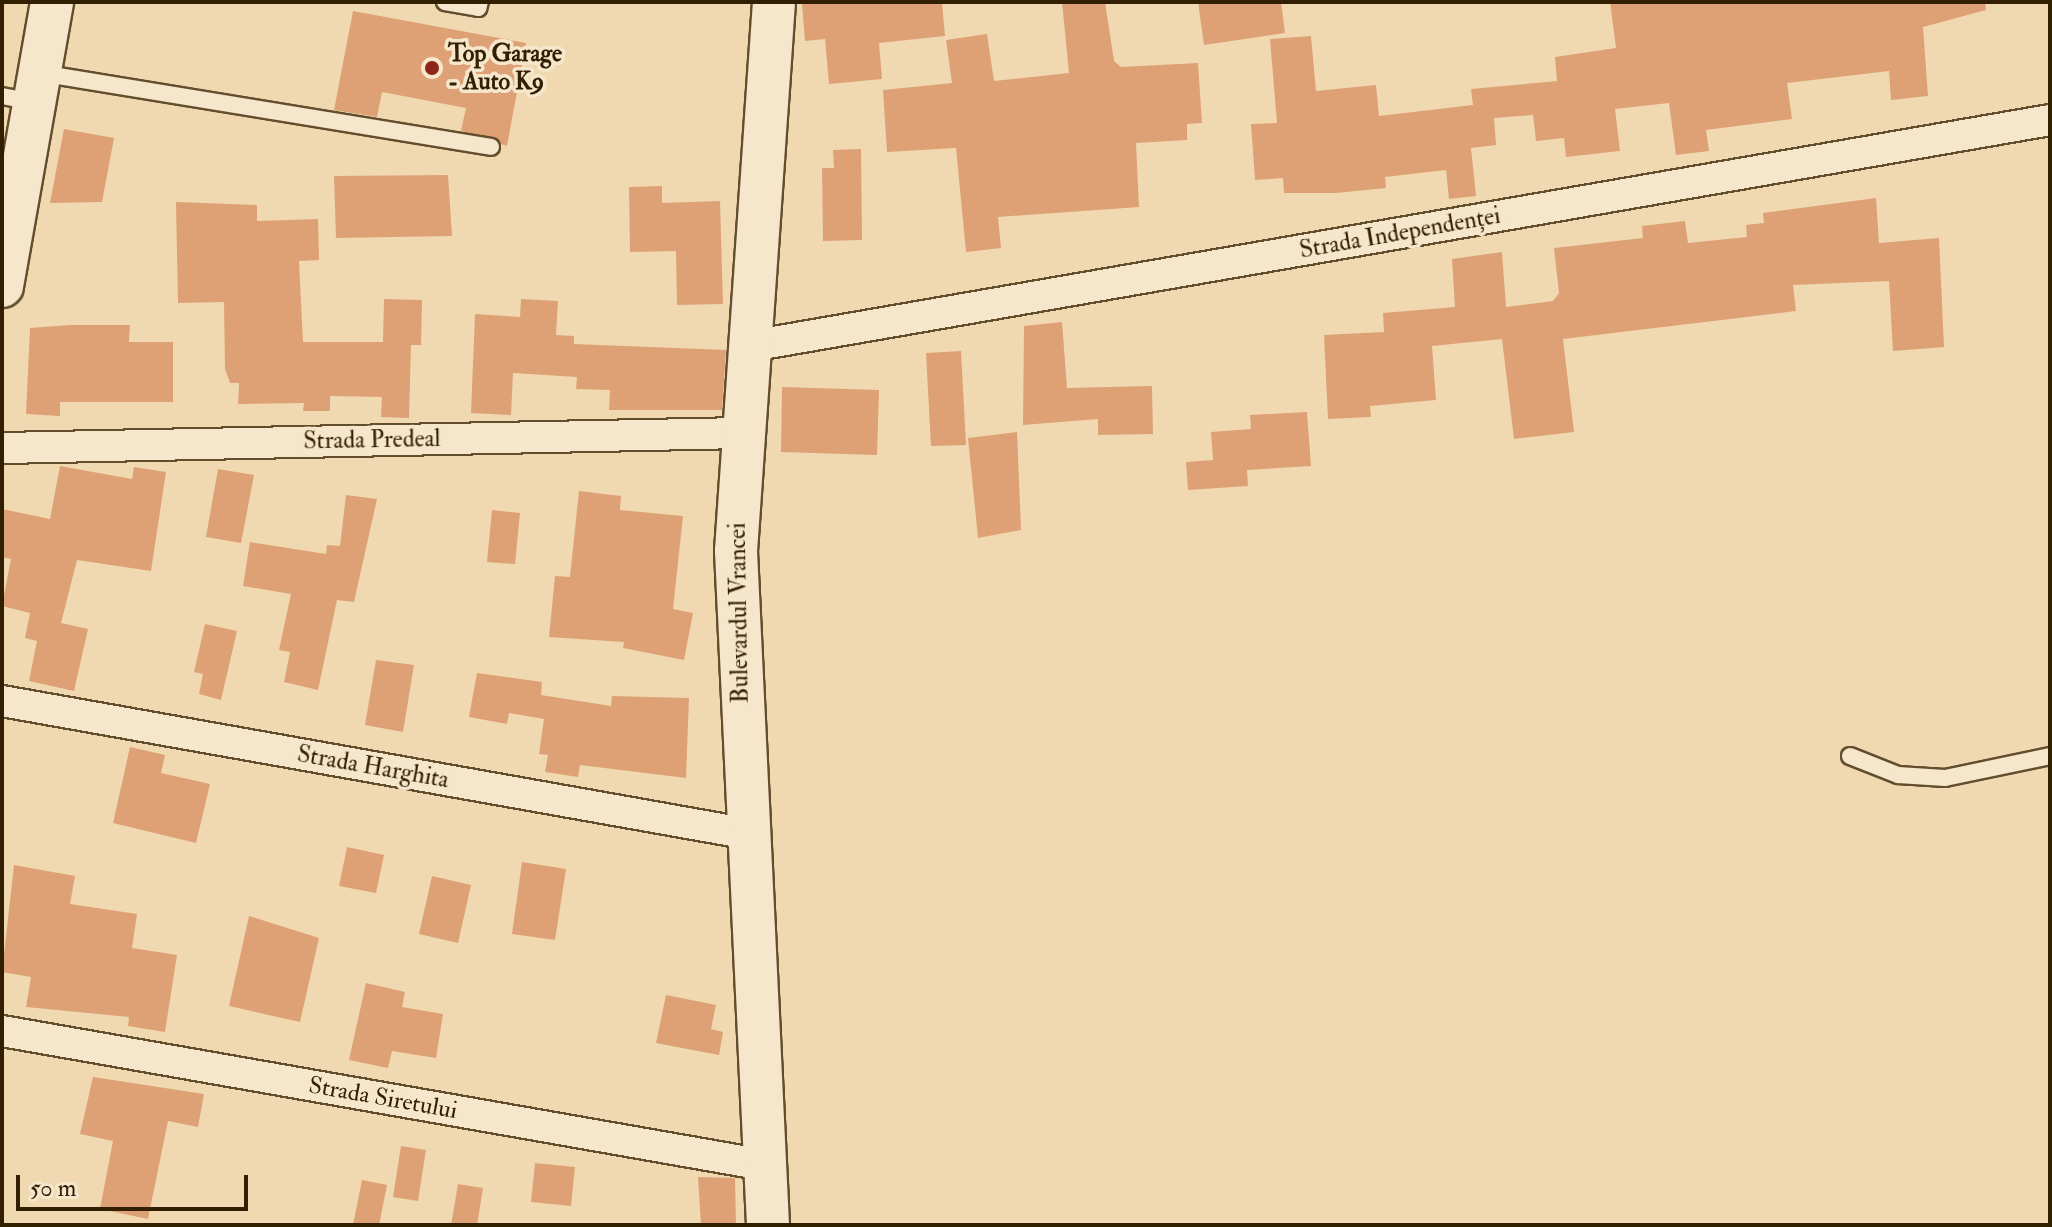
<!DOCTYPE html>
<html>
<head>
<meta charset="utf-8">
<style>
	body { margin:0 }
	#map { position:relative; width:2052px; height:1227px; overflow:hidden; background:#f0d9b0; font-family:"IM FELL Double Pica",serif }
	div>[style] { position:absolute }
	.building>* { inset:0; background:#dea176 }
	.roads { filter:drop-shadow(2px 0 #624d2d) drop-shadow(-2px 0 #624d2d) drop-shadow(0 2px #624d2d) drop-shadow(0 -2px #624d2d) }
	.lane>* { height:16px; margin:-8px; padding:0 8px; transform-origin:8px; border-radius:8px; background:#f5e6cc }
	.street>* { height:30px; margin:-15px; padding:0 15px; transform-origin:15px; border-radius:15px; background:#f5e6cc }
	.secondary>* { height:42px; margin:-21px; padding:0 21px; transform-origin:21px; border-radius:21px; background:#f5e6cc }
	.dots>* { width:22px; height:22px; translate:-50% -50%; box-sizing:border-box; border:4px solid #f5e6cc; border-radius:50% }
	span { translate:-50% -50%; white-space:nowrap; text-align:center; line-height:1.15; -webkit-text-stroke:7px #f5e6cc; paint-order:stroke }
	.poi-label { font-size:24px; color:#321e01; font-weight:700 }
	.left { translate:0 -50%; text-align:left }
	.street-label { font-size:24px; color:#321e01 }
	.frame { position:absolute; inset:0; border:4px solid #321e01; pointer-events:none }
	.scale { position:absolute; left:16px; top:1175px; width:232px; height:36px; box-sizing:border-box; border:4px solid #321e01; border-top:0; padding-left:10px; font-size:24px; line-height:28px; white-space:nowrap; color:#321e01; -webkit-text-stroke:6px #f5e6cc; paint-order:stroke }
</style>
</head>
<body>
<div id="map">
	<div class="building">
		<div style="clip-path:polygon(942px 2px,945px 36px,879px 43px,882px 79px,829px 84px,825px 39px,805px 41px,802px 4px)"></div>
		<div style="clip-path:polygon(1062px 2px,1105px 2px,1114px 61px,1121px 67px,1198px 63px,1202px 123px,1187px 124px,1187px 140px,1136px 143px,1139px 207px,998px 217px,1001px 248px,966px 252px,956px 148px,887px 152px,883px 90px,952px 83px,946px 40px,987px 34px,994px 81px,1069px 73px)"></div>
		<div style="clip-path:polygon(1198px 2px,1281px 2px,1285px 33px,1204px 45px)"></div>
		<div style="clip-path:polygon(1610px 2px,1985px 2px,1986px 10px,1923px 27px,1928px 96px,1891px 100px,1889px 71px,1787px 83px,1792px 119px,1706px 130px,1709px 151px,1676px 155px,1669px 103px,1615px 109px,1620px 151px,1566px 157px,1564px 138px,1536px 141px,1533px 115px,1494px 118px,1496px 145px,1471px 148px,1476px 196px,1449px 199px,1446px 170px,1385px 177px,1386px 188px,1336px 193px,1284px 193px,1283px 178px,1255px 180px,1251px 124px,1277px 123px,1270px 39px,1311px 36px,1316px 91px,1376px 85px,1379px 116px,1473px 105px,1471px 89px,1557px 81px,1555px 57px,1616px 48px)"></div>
		<div style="clip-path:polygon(353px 11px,526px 43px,507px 146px,461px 131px,466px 108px,382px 92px,377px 117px,334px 110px)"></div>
		<div style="clip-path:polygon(64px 129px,114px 138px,102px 202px,50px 203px)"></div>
		<div style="clip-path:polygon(861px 149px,862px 240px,823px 241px,822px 168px,834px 168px,833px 150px)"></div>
		<div style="clip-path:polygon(448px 175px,452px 236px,336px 238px,334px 176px)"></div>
		<div style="clip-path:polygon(662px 186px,662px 203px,720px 201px,723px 304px,677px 305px,676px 251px,630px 252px,629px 187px)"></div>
		<div style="clip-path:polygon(1876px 198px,1879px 243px,1939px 238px,1944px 347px,1893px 351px,1889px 281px,1793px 285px,1796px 311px,1563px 339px,1574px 432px,1514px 439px,1502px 339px,1432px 346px,1436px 400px,1370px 406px,1371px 417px,1328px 419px,1324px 335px,1384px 332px,1383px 313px,1455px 307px,1452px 259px,1502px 252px,1506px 307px,1553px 301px,1559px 293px,1554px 248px,1643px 238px,1642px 226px,1685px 221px,1688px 243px,1747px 237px,1746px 225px,1764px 223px,1763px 213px)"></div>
		<div style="clip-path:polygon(176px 202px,257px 205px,257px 221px,318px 219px,319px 260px,299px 261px,303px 342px,383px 342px,384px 299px,422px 300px,421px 345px,411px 345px,409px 418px,381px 417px,382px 397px,330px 396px,330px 411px,303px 411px,304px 403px,238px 404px,239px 383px,230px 383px,225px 369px,224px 302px,178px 303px)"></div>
		<div style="clip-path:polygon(521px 299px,558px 301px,556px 335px,574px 336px,574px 344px,726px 350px,722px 410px,609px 410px,610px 390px,576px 389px,577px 377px,513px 373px,511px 415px,471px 413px,475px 314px,520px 317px)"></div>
		<div style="clip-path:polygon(1062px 322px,1067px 388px,1152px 386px,1153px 434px,1098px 435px,1098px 419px,1023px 425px,1024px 326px)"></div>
		<div style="clip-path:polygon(69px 325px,130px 325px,129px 342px,173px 342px,173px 402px,60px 402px,60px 416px,26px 414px,30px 328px)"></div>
		<div style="clip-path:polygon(961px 351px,966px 445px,931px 446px,926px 353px)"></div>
		<div style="clip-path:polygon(782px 387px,879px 390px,877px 455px,781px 452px)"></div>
		<div style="clip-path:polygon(1307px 412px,1311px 466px,1247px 470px,1248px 486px,1188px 490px,1186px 462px,1213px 460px,1211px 432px,1251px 429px,1250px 415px)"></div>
		<div style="clip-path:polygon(1017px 432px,1021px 530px,978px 538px,968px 438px)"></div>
		<div style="clip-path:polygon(60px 466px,132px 479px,134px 467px,166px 472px,151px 571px,77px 560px,61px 623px,88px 629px,74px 691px,29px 681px,37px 641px,25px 638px,30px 613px,2px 606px,11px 559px,2px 557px,2px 509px,50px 519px)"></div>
		<div style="clip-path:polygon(218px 469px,254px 475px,241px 543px,206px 537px)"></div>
		<div style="clip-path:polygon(579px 491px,621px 496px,620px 510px,683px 516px,673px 609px,693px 613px,684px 660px,623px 648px,624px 642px,549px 637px,555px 576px,570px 577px)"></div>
		<div style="clip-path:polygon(346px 495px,377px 499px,354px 602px,337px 600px,318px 690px,284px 682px,290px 652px,279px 650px,291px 594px,243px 586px,250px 542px,326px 554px,327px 545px,340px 546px)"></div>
		<div style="clip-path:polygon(492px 510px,520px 513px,515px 564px,487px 562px)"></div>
		<div style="clip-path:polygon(205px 624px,237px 631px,221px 700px,199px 694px,203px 674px,194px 672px)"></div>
		<div style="clip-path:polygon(376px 660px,414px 665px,403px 732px,365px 725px)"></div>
		<div style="clip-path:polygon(477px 673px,542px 682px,541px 695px,611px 706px,612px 696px,689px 698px,686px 778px,580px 765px,578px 777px,545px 772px,548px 755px,539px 754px,544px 719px,509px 713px,507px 724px,469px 717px)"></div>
		<div style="clip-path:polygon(130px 747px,165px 755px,161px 773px,210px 784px,196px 843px,113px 823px)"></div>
		<div style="clip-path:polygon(347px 847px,384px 855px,376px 893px,339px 886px)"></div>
		<div style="clip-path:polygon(522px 862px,566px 869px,555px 940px,512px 934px)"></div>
		<div style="clip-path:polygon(14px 865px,75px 876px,70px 904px,137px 914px,132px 948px,177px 955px,165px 1032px,128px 1026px,129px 1017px,26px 1007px,31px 977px,2px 972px)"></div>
		<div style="clip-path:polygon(432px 876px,471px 885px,458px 943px,419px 934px)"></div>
		<div style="clip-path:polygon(249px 916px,319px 938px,300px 1022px,229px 1006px)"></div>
		<div style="clip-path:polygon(366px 983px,405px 992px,402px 1007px,443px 1014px,436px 1058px,392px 1051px,388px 1068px,349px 1060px)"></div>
		<div style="clip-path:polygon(666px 995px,716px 1005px,711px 1029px,723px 1032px,719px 1055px,656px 1043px)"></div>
		<div style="clip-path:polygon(93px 1077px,204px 1094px,198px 1127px,168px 1121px,148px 1219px,100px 1209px,113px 1141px,80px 1134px)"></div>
		<div style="clip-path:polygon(401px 1146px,426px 1150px,418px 1201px,393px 1197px)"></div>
		<div style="clip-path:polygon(535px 1163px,575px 1167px,571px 1206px,531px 1202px)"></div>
		<div style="clip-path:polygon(698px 1177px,735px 1178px,736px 1225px,701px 1225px)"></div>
		<div style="clip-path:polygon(362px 1180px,387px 1185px,379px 1225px,353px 1225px)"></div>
		<div style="clip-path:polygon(458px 1184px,483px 1188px,477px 1225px,451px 1225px)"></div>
	</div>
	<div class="roads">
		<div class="lane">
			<div style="left:445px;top:2px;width:34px;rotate:10deg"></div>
			<div style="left:478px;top:8px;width:6px;rotate:-72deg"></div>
			<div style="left:40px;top:73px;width:457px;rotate:9.3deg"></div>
			<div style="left:2px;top:96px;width:31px;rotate:11deg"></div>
			<div style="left:1850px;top:756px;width:52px;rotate:21.6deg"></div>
			<div style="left:1898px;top:775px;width:47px;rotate:3.7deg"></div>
			<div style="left:1945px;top:778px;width:107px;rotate:-11.8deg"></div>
		</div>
		<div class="street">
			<div style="left:751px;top:346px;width:1319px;rotate:-9.87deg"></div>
			<div style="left:2px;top:448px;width:740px;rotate:-1.16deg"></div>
			<div style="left:2px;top:701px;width:754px;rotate:10.09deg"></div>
			<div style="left:2px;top:1031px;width:774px;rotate:9.97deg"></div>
		</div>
		<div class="secondary">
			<div style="left:2px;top:286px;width:288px;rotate:-80deg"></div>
			<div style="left:768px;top:1225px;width:675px;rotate:-92.72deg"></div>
			<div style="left:736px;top:551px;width:550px;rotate:-86.04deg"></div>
		</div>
	</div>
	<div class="dots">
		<div style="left:432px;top:68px;background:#8f2418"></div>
	</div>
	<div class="poi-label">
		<span class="left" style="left:448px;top:68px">Top Garage<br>- Auto K9</span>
	</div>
	<div class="street-label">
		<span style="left:1400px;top:233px;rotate:-10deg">Strada Independenței</span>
		<span style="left:372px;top:440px;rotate:-1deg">Strada Predeal</span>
		<span style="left:739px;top:613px;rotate:-91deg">Bulevardul Vrancei</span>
		<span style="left:373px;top:767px;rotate:10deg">Strada Harghita</span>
		<span style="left:383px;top:1098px;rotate:10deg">Strada Siretului</span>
	</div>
	<div class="frame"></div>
	<div class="scale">50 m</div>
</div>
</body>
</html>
